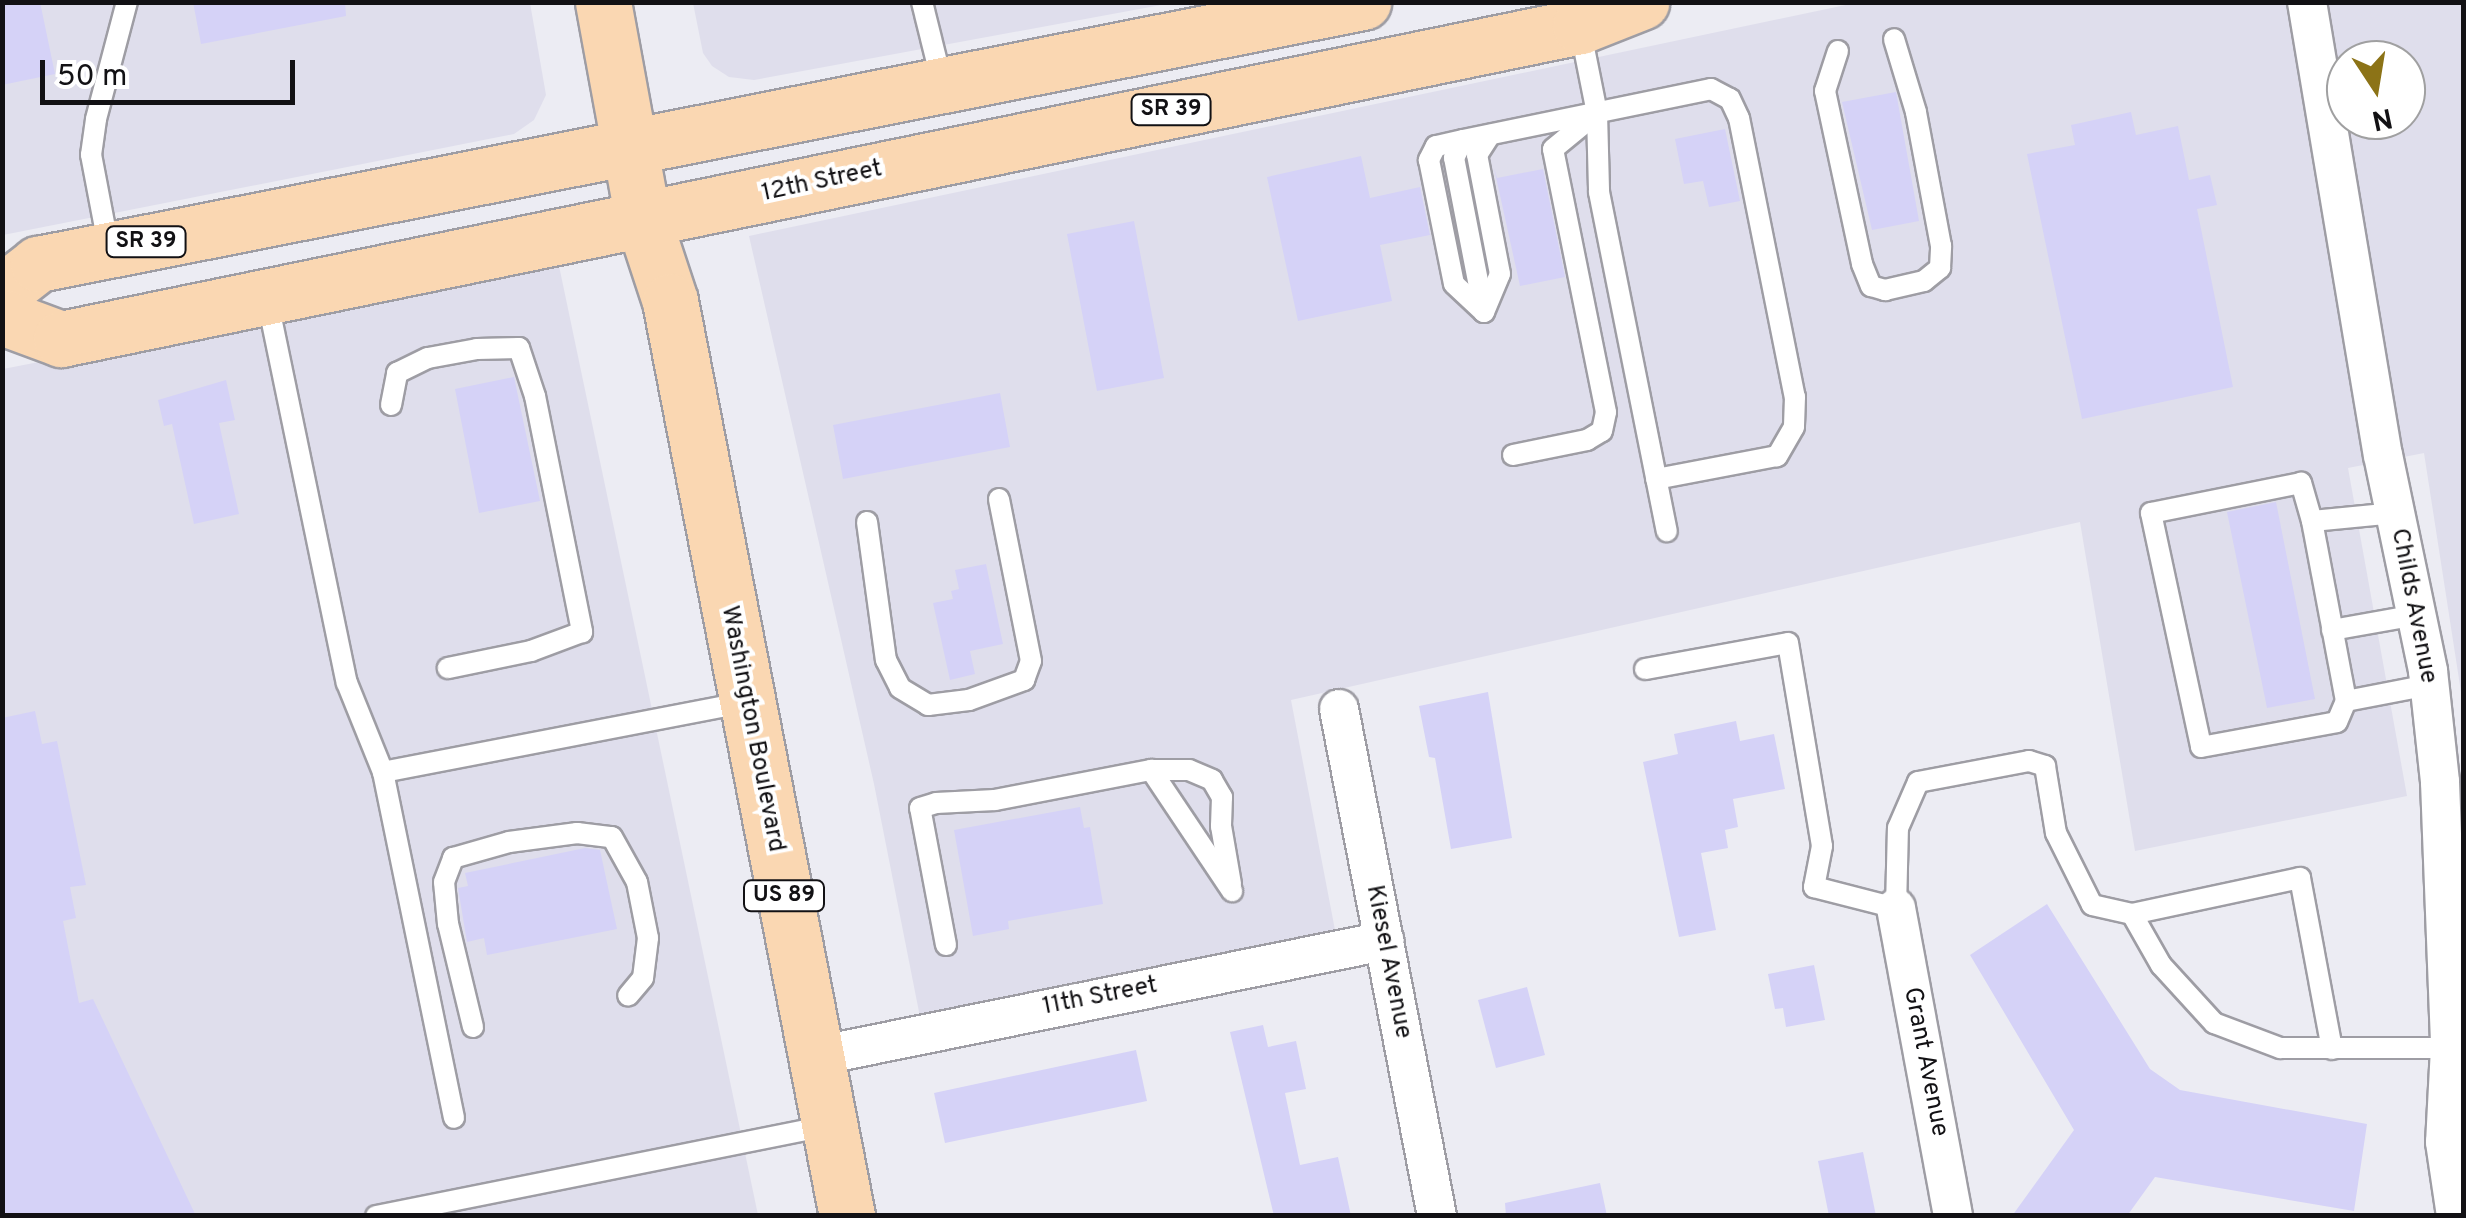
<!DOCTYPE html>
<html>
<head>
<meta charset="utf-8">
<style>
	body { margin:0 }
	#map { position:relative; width:2466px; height:1218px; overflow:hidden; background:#ececf3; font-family:Overpass,sans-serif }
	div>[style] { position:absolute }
	.built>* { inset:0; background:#dfdeec }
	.building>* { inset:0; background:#d5d2f7 }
	.roads { filter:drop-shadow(2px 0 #9e9da4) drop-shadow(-2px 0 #9e9da4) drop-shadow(0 2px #9e9da4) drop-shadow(0 -2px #9e9da4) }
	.lane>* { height:20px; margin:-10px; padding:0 10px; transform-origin:10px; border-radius:10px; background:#fff }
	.street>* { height:38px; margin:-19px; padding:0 19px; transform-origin:19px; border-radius:19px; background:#fff }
	.primary>* { height:55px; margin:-27.5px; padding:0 27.5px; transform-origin:27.5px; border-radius:27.5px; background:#fad7b2 }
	span { translate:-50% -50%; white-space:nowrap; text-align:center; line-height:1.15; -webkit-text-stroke:8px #fff; paint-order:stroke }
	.shield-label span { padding:2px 8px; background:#fff; border:2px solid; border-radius:8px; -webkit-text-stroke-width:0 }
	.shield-label { font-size:22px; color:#121114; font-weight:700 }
	.street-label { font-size:25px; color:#121114 }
	.frame { position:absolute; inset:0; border:5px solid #121114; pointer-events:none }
	.north { position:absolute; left:2326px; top:40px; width:100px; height:100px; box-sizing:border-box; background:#fff; border:2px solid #a0a0a1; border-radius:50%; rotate:168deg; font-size:28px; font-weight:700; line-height:40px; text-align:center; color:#121114 }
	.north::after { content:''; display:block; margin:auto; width:35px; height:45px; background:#8c7317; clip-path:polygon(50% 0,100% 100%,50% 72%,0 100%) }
	.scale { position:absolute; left:40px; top:60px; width:255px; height:45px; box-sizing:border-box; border:5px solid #121114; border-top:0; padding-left:12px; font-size:30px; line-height:35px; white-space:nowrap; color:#121114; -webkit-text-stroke:8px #fff; paint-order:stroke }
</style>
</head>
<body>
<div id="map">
	<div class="built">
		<div style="clip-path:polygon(3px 3px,530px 3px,546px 95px,534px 120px,514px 134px,3px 235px)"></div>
		<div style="clip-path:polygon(693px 3px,1172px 3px,754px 80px,729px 77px,712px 66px,703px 53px)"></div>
		<div style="clip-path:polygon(evenodd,1855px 3px,2463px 3px,2463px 705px,2424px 453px,2348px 468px,2407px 796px,2135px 851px,2080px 522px,1291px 700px,1335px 930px,1230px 956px,920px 1017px,874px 784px,749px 236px,1855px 3px,2346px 60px,2406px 60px,2406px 120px,2346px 120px,2346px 60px)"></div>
		<div style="clip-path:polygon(558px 261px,758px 1215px,3px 1216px,3px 369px)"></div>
	</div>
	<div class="building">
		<div style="clip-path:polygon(2px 2px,40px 2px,55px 74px,2px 85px)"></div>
		<div style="clip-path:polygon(193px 2px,345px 2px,346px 16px,201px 44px)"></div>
		<div style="clip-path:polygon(1896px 92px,1919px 221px,1872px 230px,1842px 102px)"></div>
		<div style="clip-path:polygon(2131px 112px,2136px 135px,2178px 126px,2189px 180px,2210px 175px,2217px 205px,2197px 209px,2233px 387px,2082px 419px,2027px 154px,2075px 145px,2071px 125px)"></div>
		<div style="clip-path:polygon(1725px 129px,1740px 201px,1709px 207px,1703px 181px,1684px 184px,1675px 139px)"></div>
		<div style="clip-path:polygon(1361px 156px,1370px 198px,1420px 187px,1430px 235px,1380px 245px,1392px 301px,1298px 321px,1267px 177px)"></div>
		<div style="clip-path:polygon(1494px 168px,1497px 178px,1543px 169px,1565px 277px,1520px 286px)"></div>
		<div style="clip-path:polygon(1134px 221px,1164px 378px,1097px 391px,1067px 234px)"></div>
		<div style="clip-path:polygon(514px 377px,540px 501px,479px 513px,455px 389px)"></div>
		<div style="clip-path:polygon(226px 380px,235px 420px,219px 423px,239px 514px,194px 524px,172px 424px,164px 426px,158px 400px)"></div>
		<div style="clip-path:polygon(1000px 393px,1010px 447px,843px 479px,833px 425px)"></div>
		<div style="clip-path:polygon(2276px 502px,2315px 699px,2267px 708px,2227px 512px)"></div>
		<div style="clip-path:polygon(986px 564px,1003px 644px,970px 651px,975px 674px,950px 680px,933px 603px,953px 599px,951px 591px,959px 589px,955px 570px)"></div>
		<div style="clip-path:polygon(1488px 692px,1512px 838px,1451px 849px,1435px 758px,1429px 757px,1419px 706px)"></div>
		<div style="clip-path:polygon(35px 711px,42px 744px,57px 741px,86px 885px,70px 887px,76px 918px,63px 921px,79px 1003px,93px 999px,196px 1216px,2px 1216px,2px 718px)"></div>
		<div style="clip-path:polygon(1736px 721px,1740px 741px,1774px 734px,1785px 789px,1733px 799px,1738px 827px,1725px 830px,1728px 848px,1701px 853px,1716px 930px,1679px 937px,1643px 762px,1678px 754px,1674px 734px)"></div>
		<div style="clip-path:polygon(1080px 807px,1084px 828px,1090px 827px,1103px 904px,1008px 921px,1009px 929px,973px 936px,954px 830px)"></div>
		<div style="clip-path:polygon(585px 848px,600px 850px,617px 929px,487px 955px,484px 938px,467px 942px,458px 888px,468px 886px,465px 873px)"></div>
		<div style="clip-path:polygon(2047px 904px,2150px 1069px,2180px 1090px,2367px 1124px,2354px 1211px,2155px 1177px,2127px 1216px,2012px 1216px,2074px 1130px,1970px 955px)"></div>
		<div style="clip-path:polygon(1814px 965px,1825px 1020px,1786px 1027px,1783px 1008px,1775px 1009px,1768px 974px)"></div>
		<div style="clip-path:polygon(1527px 987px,1545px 1055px,1496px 1068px,1478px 1000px)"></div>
		<div style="clip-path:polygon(1263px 1025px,1268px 1047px,1296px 1041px,1306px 1089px,1285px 1093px,1300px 1165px,1338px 1157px,1351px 1216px,1274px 1216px,1230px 1032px)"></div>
		<div style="clip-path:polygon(1136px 1050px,1147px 1101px,945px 1143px,934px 1093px)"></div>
		<div style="clip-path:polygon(1863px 1152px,1876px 1216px,1829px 1216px,1818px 1161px)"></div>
		<div style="clip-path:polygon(1600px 1183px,1607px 1216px,1506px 1216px,1505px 1203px)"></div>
	</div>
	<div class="roads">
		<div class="lane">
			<div style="left:922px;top:2px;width:83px;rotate:76.1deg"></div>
			<div style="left:1580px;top:28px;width:87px;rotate:78.7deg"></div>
			<div style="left:1597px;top:113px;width:79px;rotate:88.5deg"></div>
			<div style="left:1599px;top:192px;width:346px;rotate:78.7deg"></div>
			<div style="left:1838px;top:51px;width:42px;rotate:108deg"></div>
			<div style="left:1825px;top:91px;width:177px;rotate:77.9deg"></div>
			<div style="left:1862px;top:264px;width:24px;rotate:68deg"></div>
			<div style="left:1871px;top:286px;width:15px;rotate:16deg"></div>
			<div style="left:1885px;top:290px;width:40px;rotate:-13deg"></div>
			<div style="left:1924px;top:281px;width:21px;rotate:-39deg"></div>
			<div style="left:1940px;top:268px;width:22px;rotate:-87deg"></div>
			<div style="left:1941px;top:246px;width:136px;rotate:-100.6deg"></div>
			<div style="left:1916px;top:112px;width:76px;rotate:-106.8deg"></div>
			<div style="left:1463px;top:140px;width:28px;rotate:167deg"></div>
			<div style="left:1436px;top:146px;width:16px;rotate:117deg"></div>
			<div style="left:1429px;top:160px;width:126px;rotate:78.6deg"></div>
			<div style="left:1454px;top:284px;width:41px;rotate:43deg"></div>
			<div style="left:109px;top:249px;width:96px;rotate:-100.8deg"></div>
			<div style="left:91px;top:155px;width:36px;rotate:-82deg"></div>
			<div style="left:96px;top:119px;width:121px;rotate:-75.2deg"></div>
			<div style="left:267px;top:298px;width:393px;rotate:78.3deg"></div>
			<div style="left:347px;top:683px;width:96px;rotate:68deg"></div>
			<div style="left:383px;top:772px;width:353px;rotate:78.4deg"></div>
			<div style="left:1484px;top:312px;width:157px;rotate:-101deg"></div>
			<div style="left:1454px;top:158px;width:20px;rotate:-63deg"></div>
			<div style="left:1463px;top:140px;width:253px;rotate:-11.6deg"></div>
			<div style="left:1711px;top:89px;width:21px;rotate:28deg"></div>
			<div style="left:1730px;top:99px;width:21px;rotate:65deg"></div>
			<div style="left:1739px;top:118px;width:285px;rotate:78.7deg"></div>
			<div style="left:1795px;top:397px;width:30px;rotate:92deg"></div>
			<div style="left:1794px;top:427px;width:34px;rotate:120deg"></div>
			<div style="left:1777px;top:456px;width:123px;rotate:169.2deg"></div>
			<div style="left:1484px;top:312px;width:41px;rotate:-67.2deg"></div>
			<div style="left:1500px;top:274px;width:121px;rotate:-100.9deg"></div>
			<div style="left:1477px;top:155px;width:24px;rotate:-57deg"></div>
			<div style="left:391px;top:405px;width:33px;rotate:-79deg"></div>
			<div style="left:397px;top:373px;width:34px;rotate:-26deg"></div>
			<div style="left:428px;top:358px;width:50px;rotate:-10.4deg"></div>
			<div style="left:477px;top:349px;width:42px;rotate:-1.4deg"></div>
			<div style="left:519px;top:348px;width:51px;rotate:71.6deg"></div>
			<div style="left:535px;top:396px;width:241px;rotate:78.7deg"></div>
			<div style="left:582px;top:632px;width:54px;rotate:159.6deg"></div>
			<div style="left:531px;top:651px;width:85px;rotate:168.4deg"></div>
			<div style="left:1513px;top:455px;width:76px;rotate:-11.5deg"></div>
			<div style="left:1587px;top:440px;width:17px;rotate:-31deg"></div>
			<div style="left:1602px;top:431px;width:19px;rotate:-78deg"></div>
			<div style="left:1606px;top:412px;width:268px;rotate:-101.4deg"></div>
			<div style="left:1553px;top:149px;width:50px;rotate:-39.4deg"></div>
			<div style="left:2395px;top:513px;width:83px;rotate:174.5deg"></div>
			<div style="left:2312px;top:521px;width:40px;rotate:-106deg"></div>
			<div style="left:2301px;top:483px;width:153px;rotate:168.7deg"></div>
			<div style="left:2151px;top:513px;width:239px;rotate:77.9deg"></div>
			<div style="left:2201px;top:747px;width:138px;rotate:-10.4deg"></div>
			<div style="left:2337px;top:722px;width:23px;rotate:-67deg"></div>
			<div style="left:2346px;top:701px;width:85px;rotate:-10.9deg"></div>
			<div style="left:2312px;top:521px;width:183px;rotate:79.3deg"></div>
			<div style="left:867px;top:522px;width:139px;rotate:82.2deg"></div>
			<div style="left:886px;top:660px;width:31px;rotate:63deg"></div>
			<div style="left:900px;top:688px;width:33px;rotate:31deg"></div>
			<div style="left:928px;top:705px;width:41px;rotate:-7deg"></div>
			<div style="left:969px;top:700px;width:59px;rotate:-20deg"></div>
			<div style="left:1024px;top:680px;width:20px;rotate:-70deg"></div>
			<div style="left:1031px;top:661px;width:165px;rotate:-101.2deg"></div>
			<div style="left:2332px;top:630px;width:85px;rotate:-10.1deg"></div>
			<div style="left:1645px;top:669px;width:145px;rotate:-10.3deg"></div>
			<div style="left:1788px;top:643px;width:206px;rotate:80.5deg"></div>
			<div style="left:1822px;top:846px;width:42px;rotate:101deg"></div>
			<div style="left:1814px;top:887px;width:85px;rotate:14.4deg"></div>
			<div style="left:1896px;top:908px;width:80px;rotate:-88.6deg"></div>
			<div style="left:1898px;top:828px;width:50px;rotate:-66.5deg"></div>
			<div style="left:1918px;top:782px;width:113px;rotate:-10.7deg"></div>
			<div style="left:2029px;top:761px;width:17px;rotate:17deg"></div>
			<div style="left:2045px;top:766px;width:68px;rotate:80.7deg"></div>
			<div style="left:2056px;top:833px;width:80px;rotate:63.4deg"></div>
			<div style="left:2092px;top:905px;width:41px;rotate:12.7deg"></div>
			<div style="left:2132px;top:914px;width:59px;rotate:60.4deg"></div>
			<div style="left:2161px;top:965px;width:79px;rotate:47.6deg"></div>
			<div style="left:2214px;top:1023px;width:71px;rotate:20.7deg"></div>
			<div style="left:2280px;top:1048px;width:170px"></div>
			<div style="left:1151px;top:770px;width:38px"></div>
			<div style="left:1189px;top:770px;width:25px;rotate:23deg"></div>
			<div style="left:1212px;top:780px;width:20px;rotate:60deg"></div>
			<div style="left:1222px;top:797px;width:29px;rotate:92deg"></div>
			<div style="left:1221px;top:826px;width:59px;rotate:80.2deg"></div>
			<div style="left:383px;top:772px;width:369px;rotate:-10.9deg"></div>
			<div style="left:2132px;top:914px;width:172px;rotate:-12.1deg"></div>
			<div style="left:2300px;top:878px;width:174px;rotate:79.4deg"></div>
			<div style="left:946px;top:945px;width:139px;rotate:-100.7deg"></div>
			<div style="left:920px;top:808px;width:17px;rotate:-17deg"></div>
			<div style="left:936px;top:803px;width:59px;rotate:-2.9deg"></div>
			<div style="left:995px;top:800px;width:159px;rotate:-10.9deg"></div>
			<div style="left:1151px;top:770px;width:146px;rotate:56.2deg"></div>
			<div style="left:473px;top:1027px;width:106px;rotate:-103.6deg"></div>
			<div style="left:448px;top:924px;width:42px;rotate:-95.4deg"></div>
			<div style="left:444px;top:882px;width:26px;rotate:-69deg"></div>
			<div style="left:453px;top:858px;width:58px;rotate:-15.9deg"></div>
			<div style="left:509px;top:842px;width:69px;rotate:-7.5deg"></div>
			<div style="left:577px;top:833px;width:35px;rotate:7deg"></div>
			<div style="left:612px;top:837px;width:51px;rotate:60.9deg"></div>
			<div style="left:637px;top:882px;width:57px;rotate:78.9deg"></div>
			<div style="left:648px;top:938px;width:40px;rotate:97.1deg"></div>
			<div style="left:643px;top:978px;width:23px;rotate:130deg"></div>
			<div style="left:376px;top:1216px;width:463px;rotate:-11.3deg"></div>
		</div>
		<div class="street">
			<div style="left:2307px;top:2px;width:459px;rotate:80.5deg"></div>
			<div style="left:2383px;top:455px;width:221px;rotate:78.2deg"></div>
			<div style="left:2428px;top:671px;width:112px;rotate:83.8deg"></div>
			<div style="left:2440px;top:782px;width:266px;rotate:87.8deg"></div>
			<div style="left:2450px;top:1048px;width:94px;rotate:93deg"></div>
			<div style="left:2445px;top:1142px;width:75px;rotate:81.5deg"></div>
			<div style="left:1339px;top:709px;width:516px;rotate:79.06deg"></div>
			<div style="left:1896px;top:908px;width:313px;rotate:79.5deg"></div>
			<div style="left:817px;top:1056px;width:579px;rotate:-11.47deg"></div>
		</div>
		<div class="primary">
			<div style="left:603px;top:2px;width:221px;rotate:79.6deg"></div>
			<div style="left:643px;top:219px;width:86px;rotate:71.8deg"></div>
			<div style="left:670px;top:301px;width:932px;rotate:79.05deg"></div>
			<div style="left:2px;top:292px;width:46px;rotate:-37.9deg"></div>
			<div style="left:38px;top:264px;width:1351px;rotate:-11.19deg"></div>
			<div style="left:2px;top:317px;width:63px;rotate:20.4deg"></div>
			<div style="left:61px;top:339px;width:1551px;rotate:-11.64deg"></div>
			<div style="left:1580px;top:26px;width:66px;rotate:-21.5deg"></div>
		</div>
	</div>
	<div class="shield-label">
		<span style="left:1171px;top:110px">SR 39</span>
		<span style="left:146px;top:242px">SR 39</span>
		<span style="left:784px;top:896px">US 89</span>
	</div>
	<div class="street-label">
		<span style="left:822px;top:182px;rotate:-12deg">12th Street</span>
		<span style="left:2413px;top:606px;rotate:79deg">Childs Avenue</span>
		<span style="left:752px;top:729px;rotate:79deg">Washington Boulevard</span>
		<span style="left:1388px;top:962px;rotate:79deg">Kiesel Avenue</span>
		<span style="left:1100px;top:997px;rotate:-11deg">11th Street</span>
		<span style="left:1925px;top:1062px;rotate:79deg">Grant Avenue</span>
	</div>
	<div class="frame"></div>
	<div class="north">N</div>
	<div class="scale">50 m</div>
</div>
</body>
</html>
